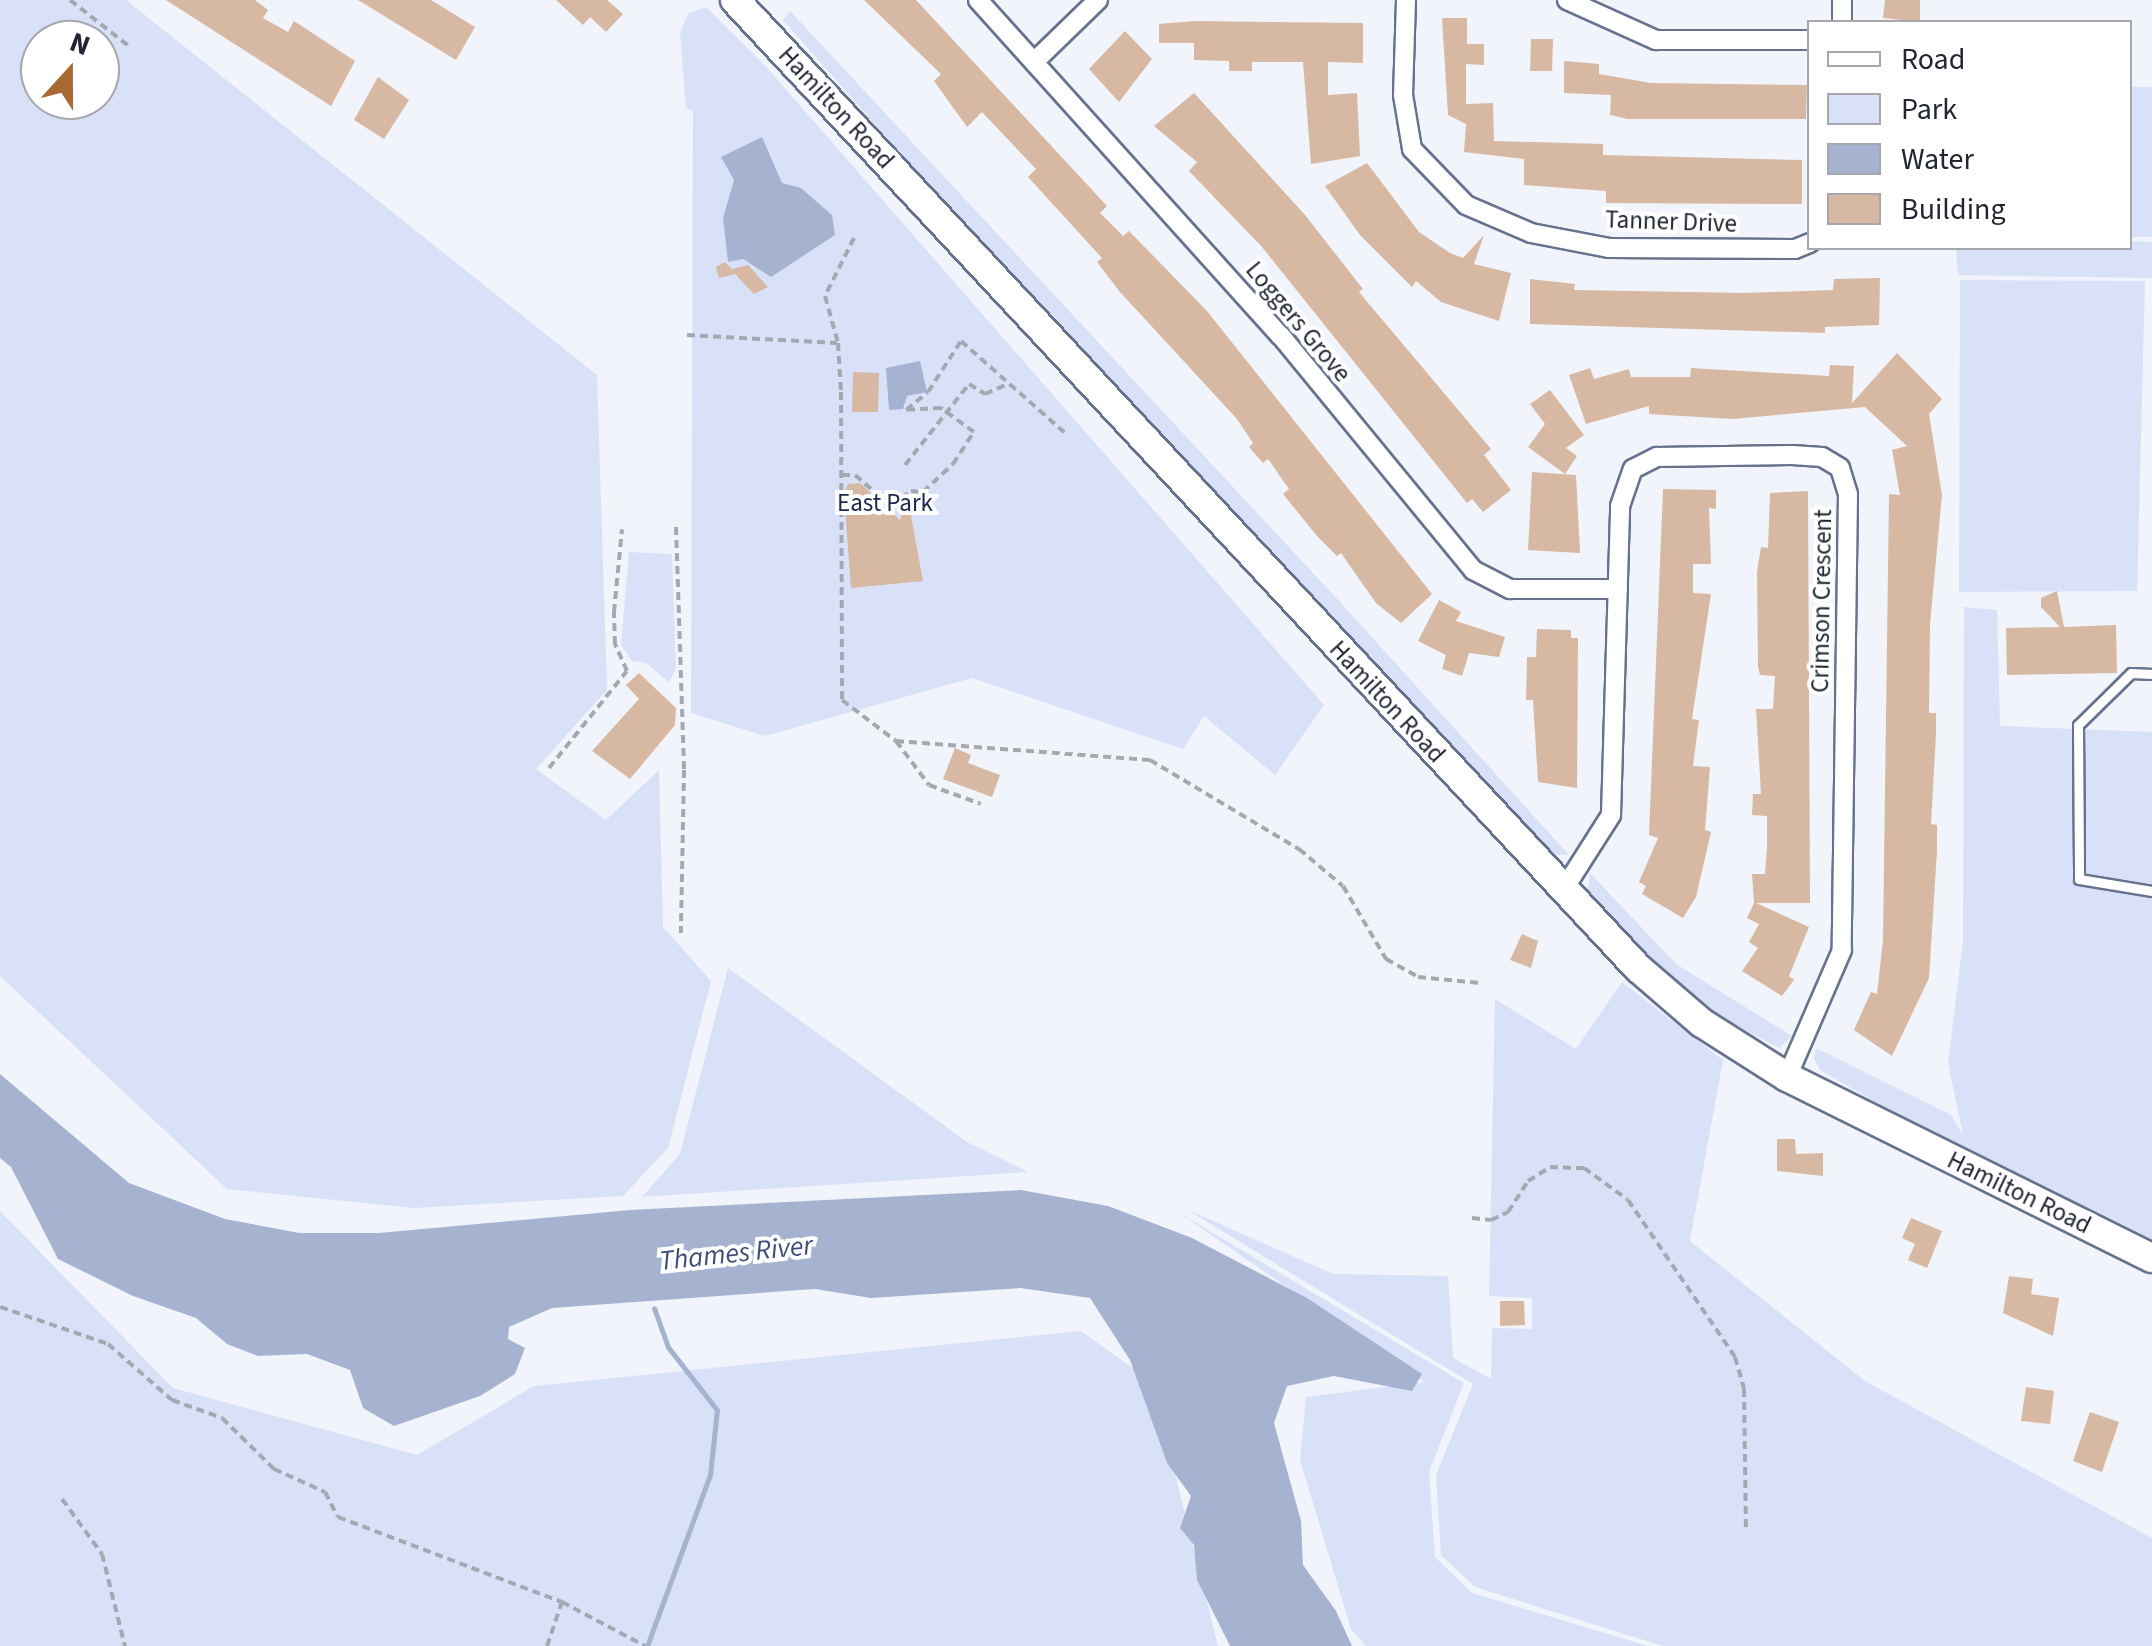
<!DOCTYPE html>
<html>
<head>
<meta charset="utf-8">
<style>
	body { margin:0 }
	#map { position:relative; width:2152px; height:1646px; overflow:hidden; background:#f1f4fb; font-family:"Source Sans 3",sans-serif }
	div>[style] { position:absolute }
	.green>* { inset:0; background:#d8e1f8 }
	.water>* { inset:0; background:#a6b3d0 }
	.stream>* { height:5px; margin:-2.5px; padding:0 2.5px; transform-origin:2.5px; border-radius:2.5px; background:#a6b3d0 }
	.building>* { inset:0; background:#d7b8a2 }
	.path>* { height:4px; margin-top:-2px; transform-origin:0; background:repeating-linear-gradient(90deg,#a4a8b1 0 8px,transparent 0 13px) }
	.roads { filter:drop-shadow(2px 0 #66728e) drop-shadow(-2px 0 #66728e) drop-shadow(0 2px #66728e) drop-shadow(0 -2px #66728e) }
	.service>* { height:9px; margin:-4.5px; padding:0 4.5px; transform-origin:4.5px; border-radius:4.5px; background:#fff }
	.minor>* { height:18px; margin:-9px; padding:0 9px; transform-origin:9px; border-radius:9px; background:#fff }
	.secondary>* { height:28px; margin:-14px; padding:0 14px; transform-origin:14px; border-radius:14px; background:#fff }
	span { translate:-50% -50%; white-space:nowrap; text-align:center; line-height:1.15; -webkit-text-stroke:8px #fff; paint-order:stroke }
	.street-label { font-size:25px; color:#212632 }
	.park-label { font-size:25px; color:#1a284f }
	.water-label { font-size:28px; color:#3c4d77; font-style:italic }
	.legend { position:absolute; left:1807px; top:20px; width:325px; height:230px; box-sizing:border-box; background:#fff; border:2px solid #a6a8ad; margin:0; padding:12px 18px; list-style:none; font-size:30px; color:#212632 }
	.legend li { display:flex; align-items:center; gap:20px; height:50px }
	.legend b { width:50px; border:2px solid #a6a8ad }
	.north { position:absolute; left:20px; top:20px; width:100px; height:100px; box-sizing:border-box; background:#fff; border:2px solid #a6a8ad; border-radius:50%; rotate:21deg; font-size:28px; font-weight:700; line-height:40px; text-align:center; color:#212632 }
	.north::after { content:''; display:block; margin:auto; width:35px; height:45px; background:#a96933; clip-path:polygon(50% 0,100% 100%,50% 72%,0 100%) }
</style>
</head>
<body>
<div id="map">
	<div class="green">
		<div style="clip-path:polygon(evenodd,0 0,126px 0,597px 375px,607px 690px,536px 769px,606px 820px,659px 770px,663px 927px,711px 981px,668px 1148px,623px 1196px,414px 1208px,227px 1189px,0 976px,0 0,40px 40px,100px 40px,100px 100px,40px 100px,40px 40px)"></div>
		<div style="clip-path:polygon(706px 7px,769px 70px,1324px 705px,1275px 775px,1204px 716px,1183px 749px,972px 678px,765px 736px,691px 713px,693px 110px,686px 109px,680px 32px,689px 13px)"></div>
		<div style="clip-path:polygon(790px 11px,1341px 603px,1569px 855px,1547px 855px,1135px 419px,783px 20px)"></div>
		<div style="clip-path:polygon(2130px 87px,2152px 87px,2152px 237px,2130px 237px)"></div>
		<div style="clip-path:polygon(2130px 241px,2152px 242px,2152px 278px,1958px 275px,1956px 248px,2130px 248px)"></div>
		<div style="clip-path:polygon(1960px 280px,2145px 281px,2137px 591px,1959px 592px)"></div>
		<div style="clip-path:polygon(629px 552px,672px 554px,676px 668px,669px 682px,646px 663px,632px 661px,621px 645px)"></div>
		<div style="clip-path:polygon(1964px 607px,1997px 610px,2000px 726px,2152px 732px,2152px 1241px,1894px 1113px,1820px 1070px,1814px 1059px,1816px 1048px,1951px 1115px,1963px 1135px,1948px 1063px,1963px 941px)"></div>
		<div style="clip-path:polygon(1590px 873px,1676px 964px,1792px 1036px,1779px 1048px,1713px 1013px,1587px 899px)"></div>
		<div style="clip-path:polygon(728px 968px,967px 1142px,1028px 1172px,642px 1197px,680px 1154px)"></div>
		<div style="clip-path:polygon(1622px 982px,1723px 1060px,1690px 1241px,1865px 1381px,2152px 1538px,2152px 1646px,1663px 1646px,1475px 1587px,1441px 1555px,1436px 1475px,1473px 1384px,1186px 1209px,1333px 1274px,1448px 1276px,1453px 1358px,1491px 1379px,1492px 1328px,1532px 1329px,1532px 1298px,1489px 1296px,1495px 999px,1576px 1049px)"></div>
		<div style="clip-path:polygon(0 1211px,173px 1388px,417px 1455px,534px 1386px,1081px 1331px,1152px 1382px,1218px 1646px,0 1646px)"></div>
		<div style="clip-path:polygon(1178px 1212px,1464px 1383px,1429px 1472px,1435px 1557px,1472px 1593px,1648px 1646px,1366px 1646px,1351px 1629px,1300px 1460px,1306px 1397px,1424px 1382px)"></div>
	</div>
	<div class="water">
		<div style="clip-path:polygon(762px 137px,782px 183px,801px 188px,832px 215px,835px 235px,771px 277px,743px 259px,728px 262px,723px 218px,734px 180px,721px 157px)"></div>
		<div style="clip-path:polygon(920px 361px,927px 392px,907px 396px,903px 409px,889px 410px,886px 368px)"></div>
		<div style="clip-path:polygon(0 1074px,129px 1183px,225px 1219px,299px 1233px,379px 1233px,630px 1210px,1021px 1190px,1108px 1206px,1192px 1238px,1307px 1298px,1422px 1374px,1412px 1391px,1334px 1376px,1287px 1386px,1274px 1423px,1301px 1521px,1303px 1565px,1336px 1611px,1352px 1646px,1230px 1646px,1197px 1580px,1194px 1545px,1180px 1528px,1191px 1496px,1167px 1463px,1130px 1360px,1090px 1298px,1020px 1288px,871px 1298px,815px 1289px,552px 1308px,509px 1327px,508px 1339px,525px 1348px,515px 1374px,480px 1396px,394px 1426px,363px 1408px,350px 1370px,307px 1354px,258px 1356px,227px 1344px,196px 1318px,133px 1296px,58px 1259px,11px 1167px,0 1158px)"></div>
	</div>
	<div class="stream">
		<div style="left:647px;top:1646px;width:182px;rotate:-69.8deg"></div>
		<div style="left:710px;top:1475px;width:65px;rotate:-83.9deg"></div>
		<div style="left:717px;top:1410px;width:80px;rotate:-127.9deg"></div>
		<div style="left:668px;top:1347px;width:41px;rotate:-109.7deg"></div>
	</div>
	<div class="building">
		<div style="clip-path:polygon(166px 0,255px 0,268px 10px,263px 18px,288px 32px,294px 21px,355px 61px,331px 106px)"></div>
		<div style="clip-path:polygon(358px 0,431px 0,475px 27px,456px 60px)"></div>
		<div style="clip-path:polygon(556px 0,607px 0,623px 14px,606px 32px,590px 17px,583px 25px)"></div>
		<div style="clip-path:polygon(864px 0,916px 0,1107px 206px,1100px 213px,1123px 236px,1129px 231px,1207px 311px,1432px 594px,1401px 623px,1376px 603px,1341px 553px,1337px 556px,1317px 536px,1283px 494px,1289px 489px,1268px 459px,1263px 463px,1249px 447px,1253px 443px,1237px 419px,1120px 292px,1097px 262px,1102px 258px,1028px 177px,1036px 169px,982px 112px,967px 127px,934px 81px,941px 74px)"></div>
		<div style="clip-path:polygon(1920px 0,1920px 22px,1883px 18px,1885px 0)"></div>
		<div style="clip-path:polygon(1442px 18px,1467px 18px,1467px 44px,1484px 44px,1484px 65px,1466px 64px,1466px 104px,1493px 103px,1494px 141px,1603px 144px,1603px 155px,1802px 160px,1802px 204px,1606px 203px,1606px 191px,1524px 185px,1524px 159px,1464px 152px,1466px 124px,1448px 115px)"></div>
		<div style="clip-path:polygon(1194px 21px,1363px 23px,1363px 63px,1328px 62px,1328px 95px,1357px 93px,1360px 156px,1311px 164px,1303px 62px,1252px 62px,1252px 71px,1229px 71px,1229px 61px,1194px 60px,1194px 43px,1159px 43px,1159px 24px)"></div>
		<div style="clip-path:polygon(1125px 31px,1152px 59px,1119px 102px,1089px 69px)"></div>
		<div style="clip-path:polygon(1531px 39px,1553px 39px,1552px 71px,1530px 71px)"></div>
		<div style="clip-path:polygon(1564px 61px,1599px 64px,1599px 74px,1651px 83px,1807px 85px,1806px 119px,1628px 119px,1610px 115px,1611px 95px,1564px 93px)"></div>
		<div style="clip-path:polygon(378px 77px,409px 100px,384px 139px,354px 120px)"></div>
		<div style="clip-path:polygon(1194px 93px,1305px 215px,1363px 289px,1359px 292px,1491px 449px,1484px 455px,1511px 490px,1483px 512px,1472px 499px,1467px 503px,1262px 247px,1189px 171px,1197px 162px,1154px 126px)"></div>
		<div style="clip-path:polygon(1367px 163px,1419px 232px,1450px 253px,1463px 258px,1484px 235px,1474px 264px,1511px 273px,1499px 321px,1441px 302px,1416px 281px,1412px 287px,1360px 235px,1325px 186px)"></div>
		<div style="clip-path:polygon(725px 262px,732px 269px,748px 265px,768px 287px,754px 294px,735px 274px,719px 278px,716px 267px)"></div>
		<div style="clip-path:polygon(1880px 278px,1879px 325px,1825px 327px,1825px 333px,1530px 324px,1530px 279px,1575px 284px,1574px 290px,1745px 293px,1833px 290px,1834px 279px)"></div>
		<div style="clip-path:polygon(1897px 353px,1942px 399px,1929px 414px,1942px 495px,1930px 624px,1929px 713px,1936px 713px,1936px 734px,1931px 824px,1937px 825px,1937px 851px,1929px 978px,1892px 1056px,1854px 1030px,1871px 992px,1877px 994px,1883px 940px,1889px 494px,1900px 495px,1892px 450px,1907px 446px,1865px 407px,1732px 419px,1649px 414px,1649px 406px,1586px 424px,1569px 375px,1590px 368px,1594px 379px,1629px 369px,1631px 377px,1690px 377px,1691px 368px,1829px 376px,1830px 365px,1854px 366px,1852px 403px)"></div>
		<div style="clip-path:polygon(853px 372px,879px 373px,878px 412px,852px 412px)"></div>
		<div style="clip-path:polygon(1550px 390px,1584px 435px,1566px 448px,1577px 456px,1565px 474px,1528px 447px,1545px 424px,1530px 404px)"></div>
		<div style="clip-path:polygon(1532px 472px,1576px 475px,1580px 553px,1528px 550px)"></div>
		<div style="clip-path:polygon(860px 483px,900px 520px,908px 494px,921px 499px,911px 516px,923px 581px,851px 588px,844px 494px,848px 484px)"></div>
		<div style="clip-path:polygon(1663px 489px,1716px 490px,1716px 509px,1709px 508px,1711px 564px,1693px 564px,1693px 593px,1711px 594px,1692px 719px,1699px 720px,1693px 766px,1710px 767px,1705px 830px,1711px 832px,1696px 897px,1683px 918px,1642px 894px,1646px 886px,1639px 882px,1658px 838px,1649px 835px)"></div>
		<div style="clip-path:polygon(1808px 491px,1810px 903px,1756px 903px,1809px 927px,1789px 976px,1794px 980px,1782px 996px,1742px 971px,1758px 948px,1749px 942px,1759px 924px,1747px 918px,1754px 903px,1752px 874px,1765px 874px,1767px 847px,1767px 816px,1752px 815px,1753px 794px,1761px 794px,1756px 709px,1773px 709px,1775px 676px,1760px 675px,1758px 666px,1757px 572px,1761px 547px,1768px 548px,1770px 493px)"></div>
		<div style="clip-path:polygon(2057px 591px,2064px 627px,2116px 625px,2117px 673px,2007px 675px,2006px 628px,2060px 627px,2041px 607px,2041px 598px)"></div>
		<div style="clip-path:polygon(1439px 600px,1461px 612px,1456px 621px,1505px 637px,1499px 657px,1469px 653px,1462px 676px,1442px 669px,1446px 655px,1418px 641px)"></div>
		<div style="clip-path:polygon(1537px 629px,1571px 630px,1571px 638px,1578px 638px,1577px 788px,1538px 782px,1533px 700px,1526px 700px,1527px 657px,1536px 657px)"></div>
		<div style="clip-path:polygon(639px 673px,676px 708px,675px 725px,630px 779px,592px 751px,639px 699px,626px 685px)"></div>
		<div style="clip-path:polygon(955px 748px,971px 755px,968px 763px,1000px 775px,992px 797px,943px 779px)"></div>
		<div style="clip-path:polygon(1522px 934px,1538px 941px,1531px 968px,1510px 960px)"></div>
		<div style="clip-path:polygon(1777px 1139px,1795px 1139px,1796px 1154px,1823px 1153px,1823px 1176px,1777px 1171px)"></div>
		<div style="clip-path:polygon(1911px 1218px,1942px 1231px,1927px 1268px,1908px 1260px,1915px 1244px,1902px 1238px)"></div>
		<div style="clip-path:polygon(2009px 1276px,2033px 1279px,2031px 1294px,2059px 1298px,2053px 1336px,2003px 1313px)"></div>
		<div style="clip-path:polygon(1500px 1301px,1524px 1301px,1525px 1325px,1500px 1326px)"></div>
		<div style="clip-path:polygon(2026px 1387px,2054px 1391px,2050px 1424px,2021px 1421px)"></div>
		<div style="clip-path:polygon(2090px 1412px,2119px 1422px,2102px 1472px,2073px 1461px)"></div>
	</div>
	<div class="path">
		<div style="left:70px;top:0;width:76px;rotate:38.1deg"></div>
		<div style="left:854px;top:238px;width:65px;rotate:116.6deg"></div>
		<div style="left:825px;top:296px;width:49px;rotate:74.5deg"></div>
		<div style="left:838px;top:343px;width:49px;rotate:86.5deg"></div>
		<div style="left:841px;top:392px;width:308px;rotate:89.8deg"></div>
		<div style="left:842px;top:700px;width:68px;rotate:37.2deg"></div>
		<div style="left:896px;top:741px;width:55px;rotate:53.1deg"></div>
		<div style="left:929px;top:785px;width:55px;rotate:20.1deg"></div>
		<div style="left:687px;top:335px;width:150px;rotate:3.1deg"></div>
		<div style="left:905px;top:465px;width:103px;rotate:-51.7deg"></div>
		<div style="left:969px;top:384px;width:19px;rotate:32deg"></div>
		<div style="left:985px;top:394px;width:22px;rotate:-24deg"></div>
		<div style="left:842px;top:475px;width:13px"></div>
		<div style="left:855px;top:475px;width:48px;rotate:40.7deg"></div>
		<div style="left:891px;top:506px;width:25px;rotate:-37deg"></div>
		<div style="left:911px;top:491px;width:12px;rotate:5deg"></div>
		<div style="left:923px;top:492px;width:41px;rotate:-43deg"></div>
		<div style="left:953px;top:464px;width:38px;rotate:-57deg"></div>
		<div style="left:974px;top:432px;width:41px;rotate:-144deg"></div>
		<div style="left:941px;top:408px;width:35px;rotate:177deg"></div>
		<div style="left:906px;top:410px;width:28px;rotate:-39deg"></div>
		<div style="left:928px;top:392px;width:61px;rotate:-57.1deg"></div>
		<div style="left:961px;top:341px;width:140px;rotate:41.5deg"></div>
		<div style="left:676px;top:527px;width:243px;rotate:88.1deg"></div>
		<div style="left:684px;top:770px;width:163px;rotate:91.1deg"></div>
		<div style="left:896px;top:741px;width:255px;rotate:4.3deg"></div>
		<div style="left:1150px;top:760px;width:174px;rotate:30.9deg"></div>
		<div style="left:1299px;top:849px;width:57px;rotate:40.1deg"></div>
		<div style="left:1343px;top:886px;width:85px;rotate:59.5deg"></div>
		<div style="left:1386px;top:959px;width:37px;rotate:29deg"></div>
		<div style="left:1418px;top:977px;width:62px;rotate:5.5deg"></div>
		<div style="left:549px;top:768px;width:124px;rotate:-51.2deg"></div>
		<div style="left:627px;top:671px;width:30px;rotate:-114deg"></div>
		<div style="left:615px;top:644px;width:32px;rotate:-92deg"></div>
		<div style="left:614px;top:612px;width:83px;rotate:-84.5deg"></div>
		<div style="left:1472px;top:1218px;width:19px;rotate:6deg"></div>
		<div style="left:1491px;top:1220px;width:19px;rotate:-25deg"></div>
		<div style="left:1508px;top:1212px;width:37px;rotate:-57deg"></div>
		<div style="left:1528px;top:1181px;width:26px;rotate:-32deg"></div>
		<div style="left:1550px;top:1167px;width:34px;rotate:2deg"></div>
		<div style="left:1584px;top:1168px;width:54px;rotate:36deg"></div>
		<div style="left:1628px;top:1200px;width:190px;rotate:55.7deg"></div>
		<div style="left:1735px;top:1357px;width:33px;rotate:74deg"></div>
		<div style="left:1744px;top:1389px;width:143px;rotate:89.2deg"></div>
		<div style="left:0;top:1307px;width:114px;rotate:18.9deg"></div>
		<div style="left:108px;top:1344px;width:85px;rotate:41.2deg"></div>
		<div style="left:172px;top:1400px;width:53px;rotate:19.8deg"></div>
		<div style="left:222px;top:1418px;width:73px;rotate:44.4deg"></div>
		<div style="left:274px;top:1469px;width:56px;rotate:24.3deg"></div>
		<div style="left:325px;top:1492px;width:28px;rotate:63deg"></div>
		<div style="left:338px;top:1517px;width:240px;rotate:20.8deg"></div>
		<div style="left:562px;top:1602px;width:94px;rotate:27.9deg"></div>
		<div style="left:62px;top:1499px;width:68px;rotate:54deg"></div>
		<div style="left:102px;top:1554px;width:95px;rotate:76deg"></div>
		<div style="left:547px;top:1646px;width:46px;rotate:-71.2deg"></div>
	</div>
	<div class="roads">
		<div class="service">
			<div style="left:2152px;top:674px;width:21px;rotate:-177deg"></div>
			<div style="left:2131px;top:673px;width:74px;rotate:135.5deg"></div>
			<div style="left:2078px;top:725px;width:154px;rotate:89.6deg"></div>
			<div style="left:2079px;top:879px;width:74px;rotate:9.3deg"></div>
		</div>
		<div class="minor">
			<div style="left:978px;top:0;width:452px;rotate:48deg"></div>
			<div style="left:1281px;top:336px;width:303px;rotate:50.6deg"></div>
			<div style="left:1473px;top:570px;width:42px;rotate:27.2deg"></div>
			<div style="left:1510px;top:589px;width:108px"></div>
			<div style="left:1406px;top:0;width:95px;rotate:91.8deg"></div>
			<div style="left:1403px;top:95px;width:55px;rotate:80.5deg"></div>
			<div style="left:1412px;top:149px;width:78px;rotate:46deg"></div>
			<div style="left:1466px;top:205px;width:71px;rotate:23.3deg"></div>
			<div style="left:1531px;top:233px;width:79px;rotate:10.9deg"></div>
			<div style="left:1609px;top:248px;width:186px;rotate:0.3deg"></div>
			<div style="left:1795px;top:249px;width:16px;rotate:-22deg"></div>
			<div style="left:1567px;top:0;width:98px;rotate:24.2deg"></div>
			<div style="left:1656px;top:40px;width:154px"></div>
			<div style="left:1842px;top:22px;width:22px;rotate:-90deg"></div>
			<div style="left:1034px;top:62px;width:89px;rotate:-44.1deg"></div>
			<div style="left:1562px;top:892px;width:91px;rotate:-57.5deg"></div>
			<div style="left:1611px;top:815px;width:309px;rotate:-88.3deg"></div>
			<div style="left:1620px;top:506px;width:39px;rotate:-71deg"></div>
			<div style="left:1633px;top:469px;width:27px;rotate:-27deg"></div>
			<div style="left:1657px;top:457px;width:135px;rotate:-0.8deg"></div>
			<div style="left:1792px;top:455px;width:30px;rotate:4deg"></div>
			<div style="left:1822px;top:457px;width:21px;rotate:31deg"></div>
			<div style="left:1840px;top:468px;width:27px;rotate:73deg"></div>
			<div style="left:1848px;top:494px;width:456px;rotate:90.8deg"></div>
			<div style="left:1842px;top:950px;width:138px;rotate:113.4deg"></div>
		</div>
		<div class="secondary">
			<div style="left:735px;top:0;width:1324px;rotate:46.99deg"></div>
			<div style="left:1638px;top:968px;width:84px;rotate:40.7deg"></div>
			<div style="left:1702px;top:1023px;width:101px;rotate:32.4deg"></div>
			<div style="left:1787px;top:1077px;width:407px;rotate:26.4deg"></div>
		</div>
	</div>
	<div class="street-label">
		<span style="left:836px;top:108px;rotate:47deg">Hamilton Road</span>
		<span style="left:1671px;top:222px;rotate:2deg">Tanner Drive</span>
		<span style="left:1298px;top:322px;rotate:50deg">Loggers Grove</span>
		<span style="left:1822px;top:601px;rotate:-89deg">Crimson Crescent</span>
		<span style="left:1387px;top:702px;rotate:47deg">Hamilton Road</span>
		<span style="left:2019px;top:1193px;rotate:26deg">Hamilton Road</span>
	</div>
	<div class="park-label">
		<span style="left:885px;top:503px">East Park</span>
	</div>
	<div class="water-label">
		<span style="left:736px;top:1253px;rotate:-6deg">Thames River</span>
	</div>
	<ul class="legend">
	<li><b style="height:12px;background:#fff"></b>Road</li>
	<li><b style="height:28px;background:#d8e1f8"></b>Park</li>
	<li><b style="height:28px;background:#a6b3d0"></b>Water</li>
	<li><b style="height:28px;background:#d7b8a2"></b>Building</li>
	</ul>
	<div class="north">N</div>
</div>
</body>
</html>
